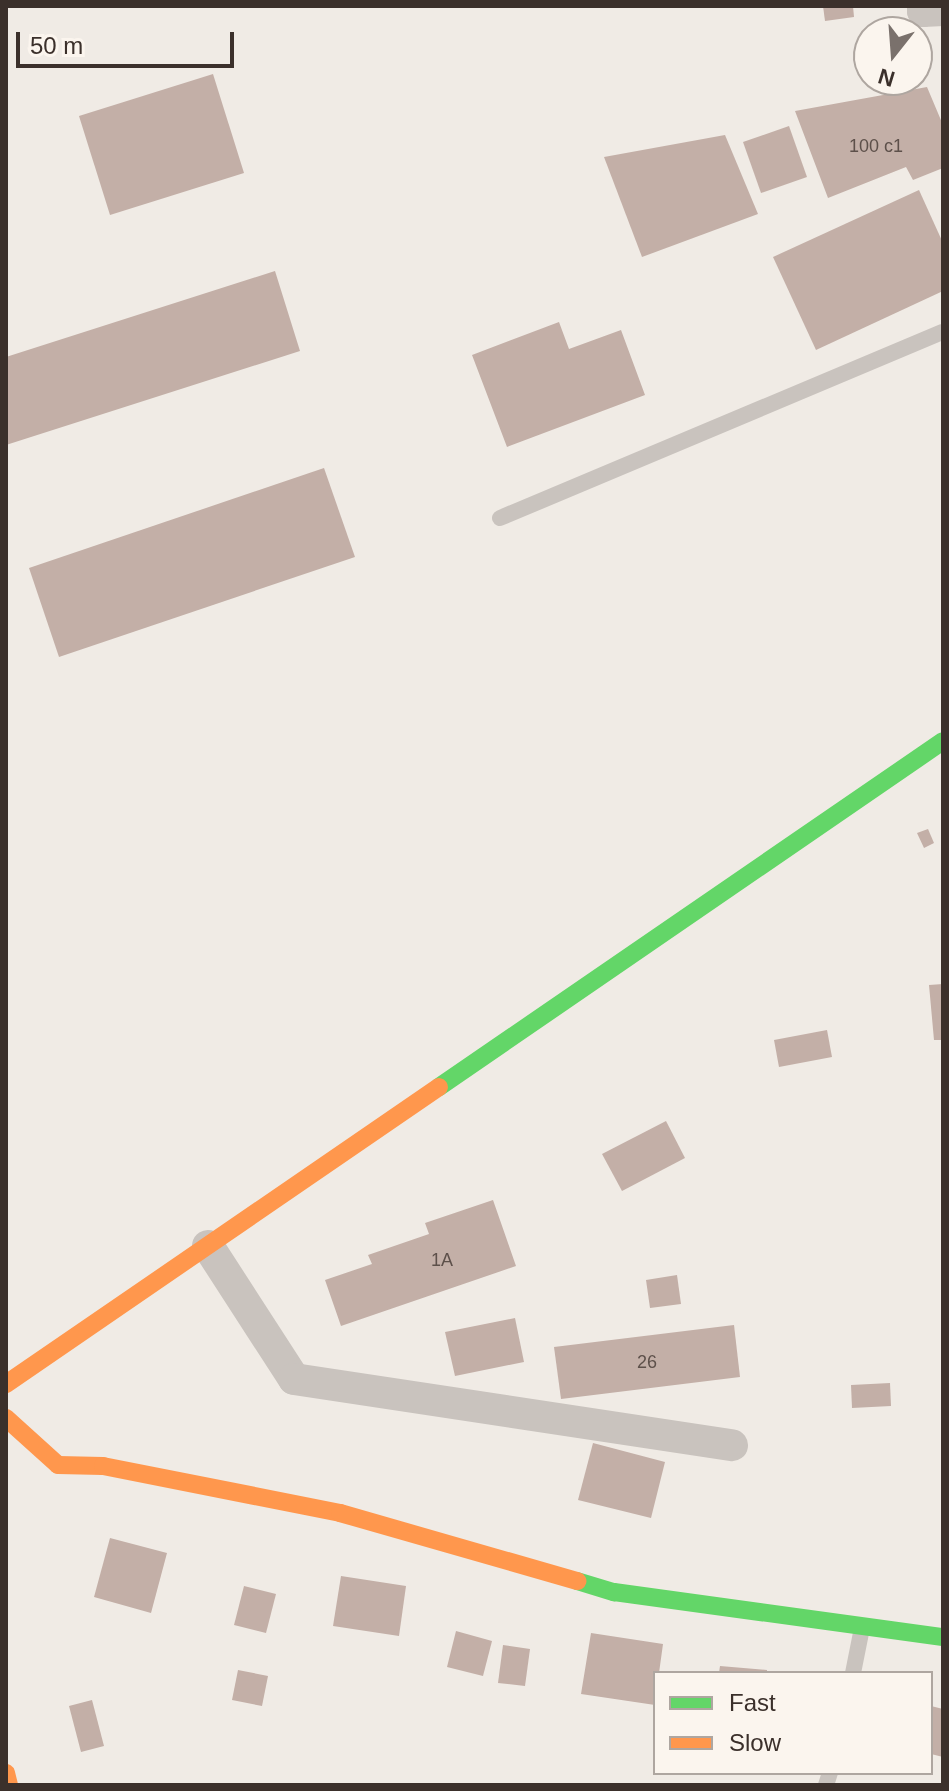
<!DOCTYPE html>
<html>
<head>
<meta charset="utf-8">
<style>
	body { margin:0 }
	#map { position:relative; width:949px; height:1791px; overflow:hidden; background:#f0ebe5; font-family:Helvetica,sans-serif }
	div>[style] { position:absolute }
	.building>* { inset:0; background:#c3afa7 }
	.lane>* { height:16px; margin:-8px; padding:0 8px; transform-origin:8px; border-radius:8px; background:#c9c3be }
	.street>* { height:32px; margin:-16px; padding:0 16px; transform-origin:16px; border-radius:16px; background:#c9c3be }
	.fast>* { height:18px; margin:-9px; padding:0 9px; transform-origin:9px; border-radius:9px; background:#63d668 }
	.slow>* { height:18px; margin:-9px; padding:0 9px; transform-origin:9px; border-radius:9px; background:#ff974d }
	span { translate:-50% -50%; white-space:nowrap; text-align:center; line-height:1.15; -webkit-text-stroke:8px #fbf5ee; paint-order:stroke }
	.number-label { font-size:18px; color:#5d504a }
	.number-label span { -webkit-text-stroke-width:0 }
	.frame { position:absolute; inset:0; border:8px solid #3b302b; pointer-events:none }
	.legend { position:absolute; left:653px; top:1671px; width:280px; height:104px; box-sizing:border-box; background:#fbf5ee; border:2px solid #aea6a0; margin:0; padding:10px 14px; list-style:none; font-size:24px; color:#3b302b }
	.legend li { display:flex; align-items:center; gap:16px; height:40px }
	.legend b { width:40px; border:2px solid #aea6a0 }
	.north { position:absolute; left:853px; top:16px; width:80px; height:80px; box-sizing:border-box; background:#fbf5ee; border:2px solid #aea6a0; border-radius:50%; rotate:197deg; font-size:22px; font-weight:700; line-height:32px; text-align:center; color:#3b302b }
	.north::after { content:''; display:block; margin:auto; width:28px; height:36px; background:#7a716c; clip-path:polygon(50% 0,100% 100%,50% 72%,0 100%) }
	.scale { position:absolute; left:16px; top:32px; width:218px; height:36px; box-sizing:border-box; border:4px solid #3b302b; border-top:0; padding-left:10px; font-size:24px; line-height:28px; white-space:nowrap; color:#3b302b; -webkit-text-stroke:6px #fbf5ee; paint-order:stroke }
</style>
</head>
<body>
<div id="map">
	<div class="building">
		<div style="clip-path:polygon(823px 6px,853px 6px,854px 17px,825px 21px)"></div>
		<div style="clip-path:polygon(213px 74px,244px 173px,110px 215px,79px 116px)"></div>
		<div style="clip-path:polygon(927px 87px,943px 125px,943px 168px,913px 180px,906px 167px,828px 198px,795px 111px)"></div>
		<div style="clip-path:polygon(789px 126px,807px 177px,761px 193px,743px 142px)"></div>
		<div style="clip-path:polygon(725px 135px,758px 214px,642px 257px,604px 157px)"></div>
		<div style="clip-path:polygon(919px 190px,943px 243px,943px 291px,816px 350px,773px 257px)"></div>
		<div style="clip-path:polygon(275px 271px,300px 351px,6px 445px,6px 357px)"></div>
		<div style="clip-path:polygon(559px 322px,569px 349px,621px 330px,645px 395px,507px 447px,472px 355px)"></div>
		<div style="clip-path:polygon(324px 468px,355px 557px,59px 657px,29px 568px)"></div>
		<div style="clip-path:polygon(928px 829px,934px 843px,924px 848px,917px 833px)"></div>
		<div style="clip-path:polygon(943px 984px,943px 1040px,934px 1040px,929px 985px)"></div>
		<div style="clip-path:polygon(827px 1030px,832px 1057px,779px 1067px,774px 1040px)"></div>
		<div style="clip-path:polygon(666px 1121px,685px 1158px,622px 1191px,602px 1154px)"></div>
		<div style="clip-path:polygon(493px 1200px,516px 1266px,341px 1326px,325px 1280px,372px 1264px,368px 1255px,429px 1234px,425px 1223px)"></div>
		<div style="clip-path:polygon(677px 1275px,681px 1304px,650px 1308px,646px 1280px)"></div>
		<div style="clip-path:polygon(515px 1318px,524px 1362px,455px 1376px,445px 1332px)"></div>
		<div style="clip-path:polygon(734px 1325px,740px 1377px,561px 1399px,554px 1347px)"></div>
		<div style="clip-path:polygon(890px 1383px,891px 1406px,852px 1408px,851px 1385px)"></div>
		<div style="clip-path:polygon(593px 1443px,665px 1462px,651px 1518px,578px 1500px)"></div>
		<div style="clip-path:polygon(110px 1538px,167px 1553px,151px 1613px,94px 1597px)"></div>
		<div style="clip-path:polygon(341px 1576px,406px 1586px,399px 1636px,333px 1626px)"></div>
		<div style="clip-path:polygon(244px 1586px,276px 1594px,266px 1633px,234px 1625px)"></div>
		<div style="clip-path:polygon(456px 1631px,492px 1641px,483px 1676px,447px 1667px)"></div>
		<div style="clip-path:polygon(591px 1633px,663px 1644px,659px 1673px,655px 1673px,655px 1705px,581px 1694px)"></div>
		<div style="clip-path:polygon(503px 1645px,530px 1649px,525px 1686px,498px 1683px)"></div>
		<div style="clip-path:polygon(720px 1666px,767px 1670px,767px 1673px,719px 1673px)"></div>
		<div style="clip-path:polygon(238px 1670px,268px 1676px,262px 1706px,232px 1700px)"></div>
		<div style="clip-path:polygon(92px 1700px,104px 1746px,81px 1752px,69px 1706px)"></div>
		<div style="clip-path:polygon(931px 1706px,943px 1709px,943px 1757px,931px 1754px)"></div>
	</div>
	<div class="lane">
		<div style="left:500px;top:518px;width:480px;rotate:-22.8deg"></div>
		<div style="left:853px;top:1673px;width:46px;rotate:-78.7deg"></div>
		<div style="left:826px;top:1785px;width:13px;rotate:-72deg"></div>
	</div>
	<div class="street">
		<div style="left:923px;top:6px;width:5px;rotate:90deg"></div>
		<div style="left:923px;top:11px;width:20px;rotate:-3deg"></div>
		<div style="left:208px;top:1246px;width:158px;rotate:57.1deg"></div>
		<div style="left:294px;top:1379px;width:443px;rotate:8.6deg"></div>
	</div>
	<div class="fast">
		<div style="left:439px;top:1087px;width:611px;rotate:-34.47deg"></div>
		<div style="left:577px;top:1581px;width:39px;rotate:17deg"></div>
		<div style="left:614px;top:1592px;width:332px;rotate:7.8deg"></div>
	</div>
	<div class="slow">
		<div style="left:6px;top:1384px;width:525px;rotate:-34.45deg"></div>
		<div style="left:6px;top:1418px;width:70px;rotate:42.1deg"></div>
		<div style="left:58px;top:1465px;width:45px;rotate:1.3deg"></div>
		<div style="left:103px;top:1466px;width:242px;rotate:11.2deg"></div>
		<div style="left:340px;top:1513px;width:247px;rotate:16deg"></div>
		<div style="left:6px;top:1773px;width:12px;rotate:76deg"></div>
	</div>
	<div class="number-label">
		<span style="left:876px;top:146px">100 с1</span>
		<span style="left:442px;top:1260px">1А</span>
		<span style="left:647px;top:1362px">26</span>
	</div>
	<div class="frame"></div>
	<ul class="legend">
	<li><b style="height:10px;background:#63d668"></b>Fast</li>
	<li><b style="height:10px;background:#ff974d"></b>Slow</li>
	</ul>
	<div class="north">N</div>
	<div class="scale">50 m</div>
</div>
</body>
</html>
